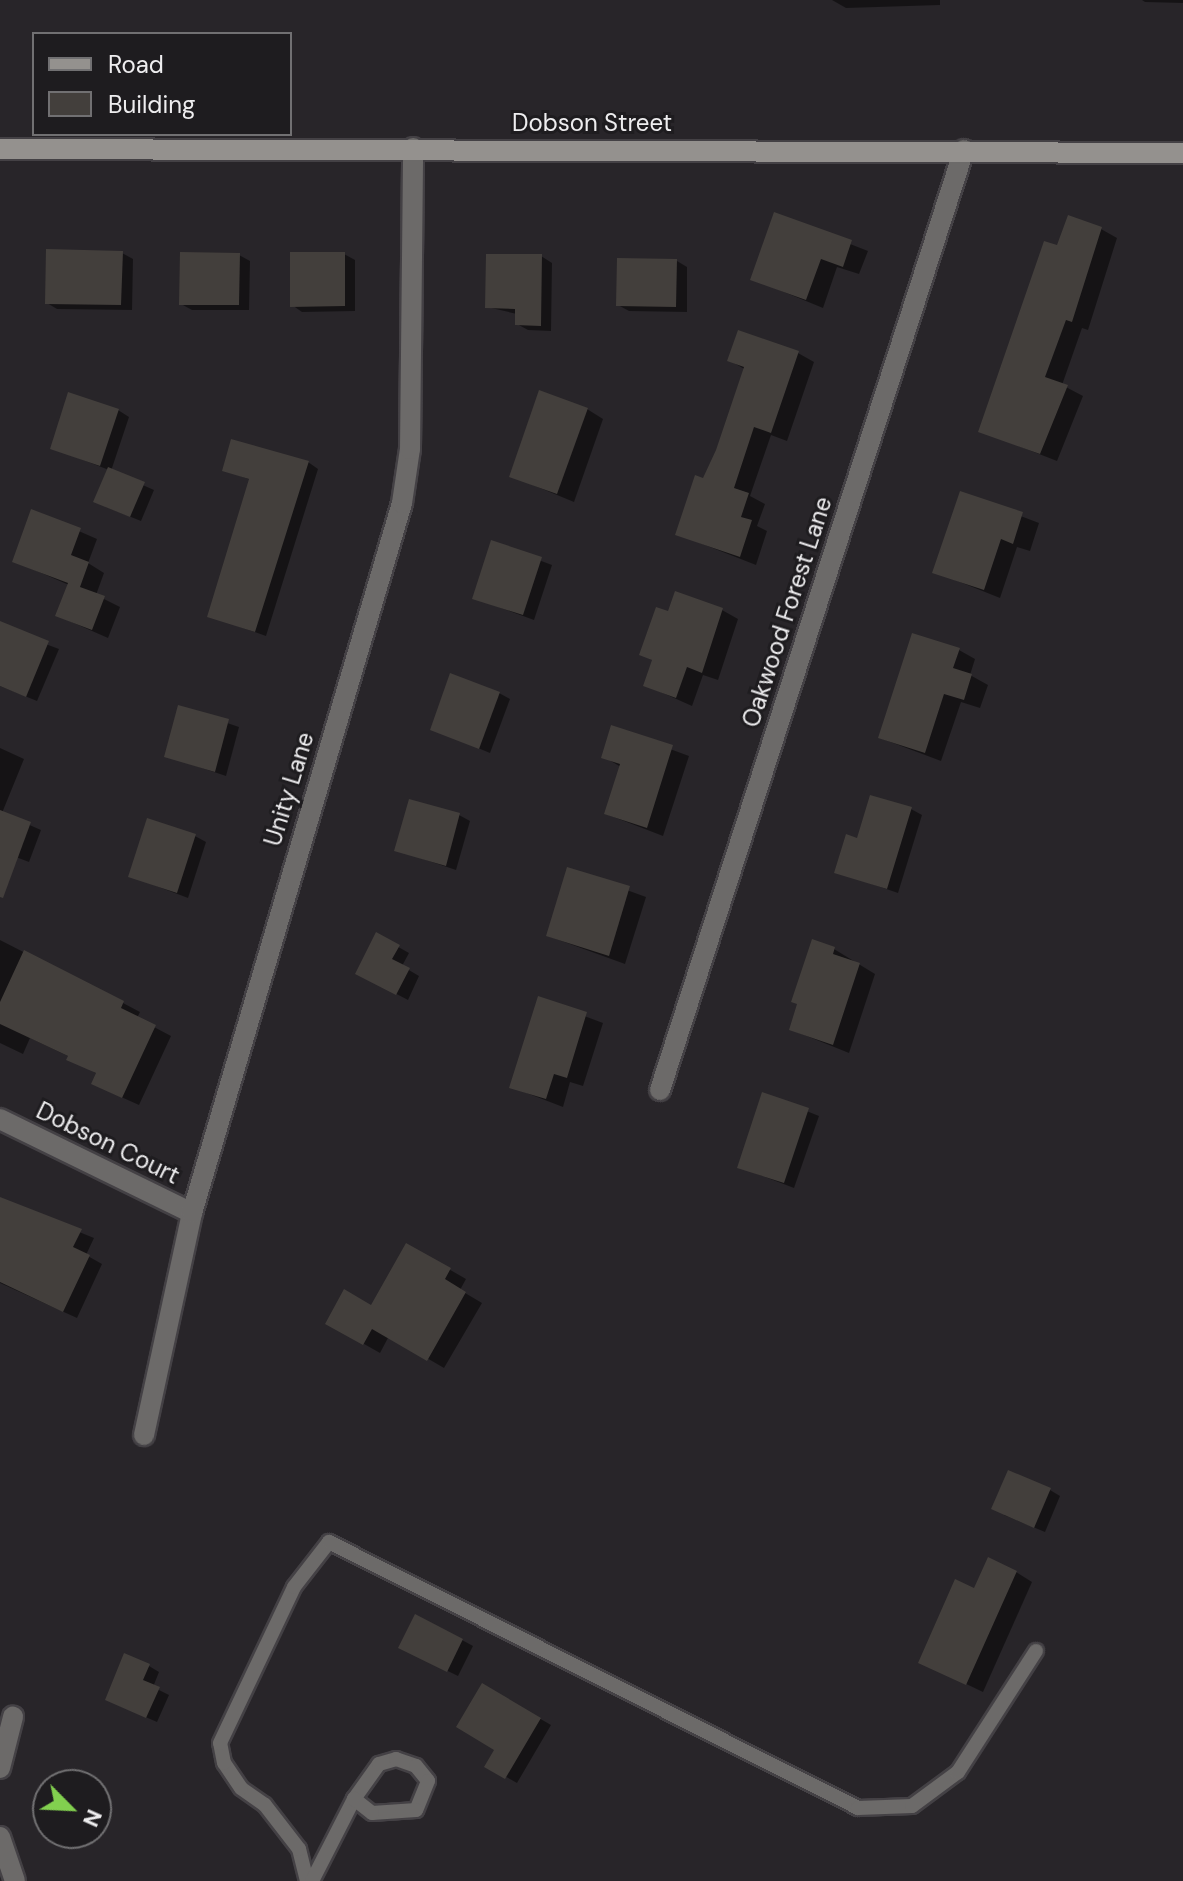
<!DOCTYPE html>
<html>
<head>
<meta charset="utf-8">
<style>
	body { margin:0 }
	#map { position:relative; width:1183px; height:1881px; overflow:hidden; background:#282529; font-family:"DM Sans",sans-serif }
	div>[style] { position:absolute }
	.shadow>* { inset:0; background:#0007 }
	.building>* { inset:0; background:#433f3c }
	.roads { filter:drop-shadow(2px 0 #444145) drop-shadow(-2px 0 #444145) drop-shadow(0 2px #444145) drop-shadow(0 -2px #444145) }
	.lane>* { height:14px; margin:-7px; padding:0 7px; transform-origin:7px; border-radius:7px; background:#6c6a69 }
	.street>* { height:20px; margin:-10px; padding:0 10px; transform-origin:10px; border-radius:10px; background:#6c6a69 }
	.secondary>* { height:20px; margin:-10px; padding:0 10px; transform-origin:10px; border-radius:10px; background:#94918e }
	span { translate:-50% -50%; white-space:nowrap; text-align:center; line-height:1.15; -webkit-text-stroke:6px #1e1c1f; paint-order:stroke }
	.street-label { font-size:24px; color:#eeedef }
	.legend { position:absolute; left:32px; top:32px; width:260px; height:104px; box-sizing:border-box; background:#1e1c1f; border:2px solid #717072; margin:0; padding:10px 14px; list-style:none; font-size:24px; color:#eeedef }
	.legend li { display:flex; align-items:center; gap:16px; height:40px }
	.legend b { width:40px; border:2px solid #717072 }
	.north { position:absolute; left:32px; top:1769px; width:80px; height:80px; box-sizing:border-box; background:#1e1c1f; border:2px solid #717072; border-radius:50%; rotate:114deg; font-size:22px; font-weight:700; line-height:32px; text-align:center; color:#eeedef }
	.north::after { content:''; display:block; margin:auto; width:28px; height:36px; background:#82d04f; clip-path:polygon(50% 0,100% 100%,50% 72%,0 100%) }
</style>
</head>
<body>
<div id="map">
	<div class="shadow">
		<div style="clip-path:polygon(832px 0,940px 0,940px 5px,846px 8px)"></div>
		<div style="clip-path:polygon(1142px 0,1183px 0,1183px 3px,1145px 2px)"></div>
		<div style="clip-path:polygon(776px 215px,868px 251px,859px 274px,837px 267px,823px 308px,752px 279px)"></div>
		<div style="clip-path:polygon(1101px 229px,1117px 238px,1088px 330px,1082px 328px,1062px 385px,1083px 396px,1057px 461px,980px 431px,1059px 248px)"></div>
		<div style="clip-path:polygon(122px 253px,133px 259px,132px 310px,57px 309px,47px 303px)"></div>
		<div style="clip-path:polygon(344px 254px,355px 260px,355px 311px,302px 312px,292px 305px)"></div>
		<div style="clip-path:polygon(239px 255px,250px 261px,249px 310px,192px 310px,181px 304px)"></div>
		<div style="clip-path:polygon(541px 256px,552px 263px,551px 331px,528px 330px,517px 324px,517px 314px,487px 307px)"></div>
		<div style="clip-path:polygon(677px 261px,687px 267px,687px 312px,629px 311px,618px 305px)"></div>
		<div style="clip-path:polygon(798px 353px,814px 362px,787px 441px,771px 435px,750px 496px,765px 504px,757px 526px,767px 531px,756px 565px,677px 534px,718px 451px,746px 370px,729px 360px)"></div>
		<div style="clip-path:polygon(587px 409px,603px 419px,574px 502px,511px 476px)"></div>
		<div style="clip-path:polygon(118px 410px,129px 417px,111px 471px,154px 490px,141px 521px,106px 507px,109px 470px,52px 448px)"></div>
		<div style="clip-path:polygon(308px 462px,318px 469px,266px 636px,209px 616px,251px 480px,224px 470px)"></div>
		<div style="clip-path:polygon(961px 493px,1039px 523px,1030px 551px,1017px 547px,1000px 598px,935px 572px)"></div>
		<div style="clip-path:polygon(33px 511px,97px 539px,88px 563px,104px 573px,96px 595px,120px 607px,108px 638px,58px 616px,69px 585px,14px 561px)"></div>
		<div style="clip-path:polygon(493px 543px,552px 565px,534px 620px,474px 598px)"></div>
		<div style="clip-path:polygon(722px 610px,738px 619px,718px 680px,703px 675px,692px 706px,645px 685px,654px 661px,641px 654px,669px 613px)"></div>
		<div style="clip-path:polygon(0 627px,59px 649px,37px 701px,0 686px)"></div>
		<div style="clip-path:polygon(959px 650px,975px 659px,970px 675px,988px 685px,980px 708px,961px 702px,941px 761px,880px 738px)"></div>
		<div style="clip-path:polygon(499px 693px,510px 699px,490px 753px,432px 729px)"></div>
		<div style="clip-path:polygon(180px 707px,239px 727px,226px 776px,166px 756px)"></div>
		<div style="clip-path:polygon(613px 728px,689px 756px,663px 836px,606px 814px,621px 767px,604px 757px)"></div>
		<div style="clip-path:polygon(0 748px,24px 759px,2px 813px,41px 830px,29px 862px,0 851px)"></div>
		<div style="clip-path:polygon(911px 809px,922px 815px,898px 893px,837px 872px,858px 840px)"></div>
		<div style="clip-path:polygon(459px 815px,470px 821px,456px 870px,396px 850px)"></div>
		<div style="clip-path:polygon(195px 836px,206px 842px,188px 898px,130px 876px)"></div>
		<div style="clip-path:polygon(569px 869px,646px 897px,625px 964px,548px 936px)"></div>
		<div style="clip-path:polygon(377px 935px,409px 953px,402px 966px,419px 976px,408px 1000px,368px 979px)"></div>
		<div style="clip-path:polygon(0 940px,123px 1003px,140px 1012px,137px 1018px,171px 1036px,139px 1105px,110px 1092px,97px 1074px,70px 1057px,30px 1038px,23px 1054px,0 1043px)"></div>
		<div style="clip-path:polygon(834px 949px,875px 974px,849px 1053px,792px 1030px)"></div>
		<div style="clip-path:polygon(539px 999px,603px 1023px,583px 1086px,570px 1082px,563px 1107px,511px 1087px)"></div>
		<div style="clip-path:polygon(764px 1094px,819px 1116px,794px 1188px,739px 1167px)"></div>
		<div style="clip-path:polygon(0 1200px,94px 1238px,86px 1255px,102px 1264px,77px 1318px,0 1283px)"></div>
		<div style="clip-path:polygon(407px 1245px,466px 1279px,460px 1290px,482px 1303px,444px 1368px,389px 1336px,380px 1353px,327px 1323px,372px 1307px)"></div>
		<div style="clip-path:polygon(1050px 1490px,1060px 1496px,1045px 1532px,1004px 1515px)"></div>
		<div style="clip-path:polygon(1016px 1572px,1032px 1582px,983px 1692px,920px 1662px)"></div>
		<div style="clip-path:polygon(462px 1640px,473px 1646px,458px 1676px,411px 1653px)"></div>
		<div style="clip-path:polygon(149px 1666px,159px 1672px,153px 1687px,169px 1695px,157px 1722px,118px 1705px)"></div>
		<div style="clip-path:polygon(483px 1686px,551px 1725px,517px 1783px,487px 1766px,497px 1749px)"></div>
	</div>
	<div class="building">
		<div style="clip-path:polygon(774px 212px,852px 240px,843px 267px,821px 259px,806px 300px,750px 280px)"></div>
		<div style="clip-path:polygon(1068px 215px,1102px 227px,1072px 322px,1066px 320px,1045px 377px,1068px 385px,1040px 454px,978px 432px,1044px 241px,1057px 245px)"></div>
		<div style="clip-path:polygon(46px 249px,123px 251px,121px 305px,45px 304px)"></div>
		<div style="clip-path:polygon(180px 252px,240px 253px,239px 305px,179px 305px)"></div>
		<div style="clip-path:polygon(290px 252px,345px 252px,345px 306px,290px 307px)"></div>
		<div style="clip-path:polygon(486px 254px,542px 254px,541px 326px,515px 325px,515px 309px,485px 308px)"></div>
		<div style="clip-path:polygon(617px 258px,677px 259px,676px 307px,616px 306px)"></div>
		<div style="clip-path:polygon(738px 330px,799px 351px,771px 433px,754px 427px,734px 488px,749px 493px,741px 517px,752px 520px,740px 557px,675px 535px,695px 475px,703px 478px,716px 450px,744px 367px,727px 361px)"></div>
		<div style="clip-path:polygon(539px 390px,588px 408px,557px 494px,509px 477px)"></div>
		<div style="clip-path:polygon(68px 392px,119px 409px,100px 466px,50px 449px)"></div>
		<div style="clip-path:polygon(231px 439px,309px 461px,255px 632px,207px 617px,249px 479px,222px 471px)"></div>
		<div style="clip-path:polygon(108px 467px,145px 482px,130px 517px,93px 502px)"></div>
		<div style="clip-path:polygon(960px 491px,1023px 512px,1013px 544px,1001px 539px,984px 590px,932px 573px)"></div>
		<div style="clip-path:polygon(31px 509px,81px 528px,71px 555px,89px 562px,80px 587px,105px 596px,92px 630px,55px 616px,68px 583px,12px 562px)"></div>
		<div style="clip-path:polygon(491px 540px,542px 557px,523px 615px,472px 599px)"></div>
		<div style="clip-path:polygon(675px 591px,723px 608px,702px 673px,687px 667px,676px 698px,643px 686px,652px 660px,639px 655px,656px 607px,668px 611px)"></div>
		<div style="clip-path:polygon(0 621px,49px 641px,26px 697px,0 686px)"></div>
		<div style="clip-path:polygon(912px 633px,960px 648px,953px 668px,972px 674px,964px 700px,944px 694px,925px 753px,878px 738px)"></div>
		<div style="clip-path:polygon(450px 673px,500px 692px,479px 749px,430px 730px)"></div>
		<div style="clip-path:polygon(178px 705px,229px 719px,215px 772px,164px 757px)"></div>
		<div style="clip-path:polygon(611px 725px,673px 745px,647px 828px,604px 814px,620px 764px,601px 758px)"></div>
		<div style="clip-path:polygon(870px 795px,912px 807px,887px 889px,834px 873px,846px 834px,857px 838px)"></div>
		<div style="clip-path:polygon(409px 799px,460px 813px,446px 866px,394px 851px)"></div>
		<div style="clip-path:polygon(0 810px,31px 822px,3px 898px,0 897px)"></div>
		<div style="clip-path:polygon(147px 818px,196px 834px,177px 893px,128px 877px)"></div>
		<div style="clip-path:polygon(567px 867px,630px 886px,609px 956px,546px 936px)"></div>
		<div style="clip-path:polygon(376px 932px,400px 945px,392px 959px,410px 968px,396px 995px,355px 974px)"></div>
		<div style="clip-path:polygon(812px 939px,835px 947px,833px 954px,860px 963px,833px 1045px,789px 1030px,797px 1004px,791px 1002px)"></div>
		<div style="clip-path:polygon(24px 950px,124px 1001px,121px 1008px,156px 1025px,122px 1098px,91px 1084px,96px 1073px,66px 1060px,68px 1056px,0 1024px,0 1002px)"></div>
		<div style="clip-path:polygon(538px 996px,587px 1012px,567px 1078px,554px 1074px,546px 1099px,509px 1088px)"></div>
		<div style="clip-path:polygon(762px 1092px,809px 1108px,784px 1183px,737px 1168px)"></div>
		<div style="clip-path:polygon(0 1197px,82px 1229px,73px 1247px,90px 1255px,63px 1312px,0 1282px)"></div>
		<div style="clip-path:polygon(406px 1243px,451px 1268px,445px 1279px,466px 1292px,427px 1361px,372px 1329px,363px 1345px,325px 1324px,344px 1289px,371px 1305px)"></div>
		<div style="clip-path:polygon(1008px 1470px,1051px 1488px,1034px 1528px,991px 1509px)"></div>
		<div style="clip-path:polygon(988px 1557px,1017px 1571px,966px 1685px,918px 1663px,955px 1579px,974px 1588px)"></div>
		<div style="clip-path:polygon(415px 1614px,463px 1639px,447px 1672px,398px 1648px)"></div>
		<div style="clip-path:polygon(124px 1653px,150px 1664px,143px 1680px,160px 1687px,146px 1718px,105px 1700px)"></div>
		<div style="clip-path:polygon(482px 1683px,541px 1718px,505px 1779px,484px 1767px,494px 1750px,456px 1727px)"></div>
	</div>
	<div class="roads">
		<div class="lane">
			<div style="left:307px;top:1881px;width:33px;rotate:-104deg"></div>
			<div style="left:299px;top:1849px;width:56px;rotate:-127.7deg"></div>
			<div style="left:265px;top:1805px;width:29px;rotate:-145deg"></div>
			<div style="left:241px;top:1788px;width:30px;rotate:-124deg"></div>
			<div style="left:224px;top:1763px;width:20px;rotate:-101deg"></div>
			<div style="left:220px;top:1743px;width:173px;rotate:-64.6deg"></div>
			<div style="left:294px;top:1587px;width:57px;rotate:-52.1deg"></div>
			<div style="left:329px;top:1542px;width:592px;rotate:26.69deg"></div>
			<div style="left:858px;top:1808px;width:54px;rotate:-2.1deg"></div>
			<div style="left:912px;top:1806px;width:57px;rotate:-36.5deg"></div>
			<div style="left:958px;top:1772px;width:144px;rotate:-57.2deg"></div>
			<div style="left:312px;top:1881px;width:92px;rotate:-62.9deg"></div>
			<div style="left:354px;top:1799px;width:43px;rotate:-54.5deg"></div>
			<div style="left:379px;top:1764px;width:18px;rotate:-16deg"></div>
			<div style="left:396px;top:1759px;width:21px;rotate:19deg"></div>
			<div style="left:416px;top:1766px;width:19px;rotate:51deg"></div>
			<div style="left:428px;top:1781px;width:31px;rotate:112deg"></div>
			<div style="left:416px;top:1810px;width:44px;rotate:176.1deg"></div>
			<div style="left:372px;top:1813px;width:23px;rotate:-142deg"></div>
		</div>
		<div class="street">
			<div style="left:660px;top:1090px;width:988px;rotate:-72.08deg"></div>
			<div style="left:0;top:1119px;width:214px;rotate:26.1deg"></div>
			<div style="left:144px;top:1435px;width:227px;rotate:-77.8deg"></div>
			<div style="left:192px;top:1213px;width:740px;rotate:-73.52deg"></div>
			<div style="left:402px;top:503px;width:55px;rotate:-81.6deg"></div>
			<div style="left:410px;top:449px;width:301px;rotate:-89.4deg"></div>
			<div style="left:0;top:1768px;width:53px;rotate:-75.7deg"></div>
			<div style="left:0;top:1837px;width:46px;rotate:71.2deg"></div>
		</div>
		<div class="secondary">
			<div style="left:0;top:149px;width:1183px;rotate:0.19deg"></div>
		</div>
	</div>
	<div class="street-label">
		<span style="left:592px;top:123px">Dobson Street</span>
		<span style="left:787px;top:612px;rotate:-72deg">Oakwood Forest Lane</span>
		<span style="left:289px;top:789px;rotate:-73deg">Unity Lane</span>
		<span style="left:108px;top:1143px;rotate:26deg">Dobson Court</span>
	</div>
	<ul class="legend">
	<li><b style="height:10px;background:#94918e"></b>Road</li>
	<li><b style="height:22px;background:#433f3c"></b>Building</li>
	</ul>
	<div class="north">N</div>
</div>
</body>
</html>
